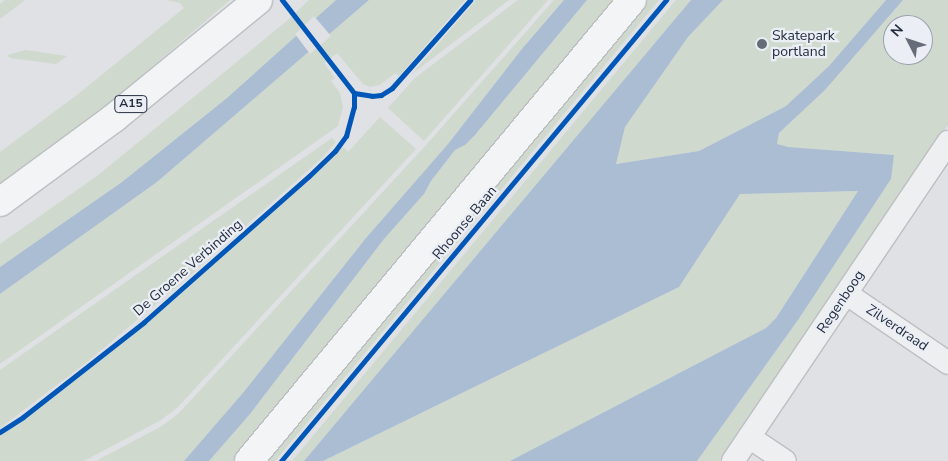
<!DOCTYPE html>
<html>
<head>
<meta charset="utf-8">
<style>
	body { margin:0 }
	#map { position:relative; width:948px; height:461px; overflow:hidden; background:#dfe1e4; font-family:"Nunito Sans",sans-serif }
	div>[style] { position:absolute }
	.green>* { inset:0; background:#cfd9ce }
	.water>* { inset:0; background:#aabdd2 }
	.pier>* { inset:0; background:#dfe1e4 }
	.roads { filter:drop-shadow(1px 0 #bdbfc2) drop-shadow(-1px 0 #bdbfc2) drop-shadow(0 1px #bdbfc2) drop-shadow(0 -1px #bdbfc2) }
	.minor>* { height:22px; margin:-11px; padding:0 11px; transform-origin:11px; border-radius:11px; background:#eeeff1 }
	.major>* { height:28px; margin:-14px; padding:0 14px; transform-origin:14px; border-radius:14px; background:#f3f4f5 }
	.highway>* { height:28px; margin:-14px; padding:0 14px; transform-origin:14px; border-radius:14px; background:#f3f4f5 }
	.cycleway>* { height:5px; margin:-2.5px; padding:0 2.5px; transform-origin:2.5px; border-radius:2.5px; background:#0057b8 }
	.dots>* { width:14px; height:14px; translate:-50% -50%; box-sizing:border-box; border:2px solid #ebeff5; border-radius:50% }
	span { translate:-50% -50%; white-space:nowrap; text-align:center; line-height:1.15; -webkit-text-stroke:4.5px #ebeff5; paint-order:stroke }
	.shield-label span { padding:1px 4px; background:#ebeff5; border:1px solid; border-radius:4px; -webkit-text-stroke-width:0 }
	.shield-label { font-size:12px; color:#252e3f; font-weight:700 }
	.poi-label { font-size:14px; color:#252e3f }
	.left { translate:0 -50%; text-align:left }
	.street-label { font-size:14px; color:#252e3f }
	.north { position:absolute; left:883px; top:15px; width:50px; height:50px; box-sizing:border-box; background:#ebeff5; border:1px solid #9ca2ac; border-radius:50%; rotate:311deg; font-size:14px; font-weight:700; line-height:20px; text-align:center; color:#252e3f }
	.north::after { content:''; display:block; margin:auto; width:18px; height:22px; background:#666d79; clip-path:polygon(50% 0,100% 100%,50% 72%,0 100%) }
</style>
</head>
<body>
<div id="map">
	<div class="green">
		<div style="clip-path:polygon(5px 0,25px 0,0 19px,0 4px)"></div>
		<div style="clip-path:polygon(167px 0,230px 0,98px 113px,0 185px,0 152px,77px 95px,184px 8px,180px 3px)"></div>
		<div style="clip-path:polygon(309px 0,336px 0,227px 98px,122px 182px,0 267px,0 244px,97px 176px,288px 20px)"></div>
		<div style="clip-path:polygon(369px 0,465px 0,399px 76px,395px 73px,380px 85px,370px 87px,363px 84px,337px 53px,324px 63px,335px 78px,331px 81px,340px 93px,343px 107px,338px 126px,0 364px,0 294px,157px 182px)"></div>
		<div style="clip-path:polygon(476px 0,509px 0,412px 74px)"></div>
		<div style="clip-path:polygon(518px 0,548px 0,424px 141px,388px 108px,415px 78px)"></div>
		<div style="clip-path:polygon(554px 0,564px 0,521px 50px,448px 144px,366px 238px,242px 394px,184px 461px,96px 461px,162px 426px,178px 414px,427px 144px)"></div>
		<div style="clip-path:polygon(587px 0,621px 0,236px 461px,209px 461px,250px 414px,384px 239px,424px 194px,431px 181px,455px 150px,465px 145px,475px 135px)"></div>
		<div style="clip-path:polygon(646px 0,659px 0,275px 461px,262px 461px)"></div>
		<div style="clip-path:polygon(676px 0,691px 0,304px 461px,292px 461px)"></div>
		<div style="clip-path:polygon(723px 0,886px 0,829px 66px,786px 106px,699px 151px,616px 164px,625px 127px,688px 37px)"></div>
		<div style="clip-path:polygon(evenodd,903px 0,948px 0,948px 125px,724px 461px,697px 461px,798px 320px,891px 179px,893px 155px,788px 147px,777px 144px,779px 133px,825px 90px,903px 0,893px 25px,923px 25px,923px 55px,893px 55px,893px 25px)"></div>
		<div style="clip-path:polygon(26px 50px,67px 56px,56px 64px,10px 58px,7px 55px)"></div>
		<div style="clip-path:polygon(380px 117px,416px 149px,178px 407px,161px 420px,84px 461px,0 461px,0 436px,105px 357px,166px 307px,343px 147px,348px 152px)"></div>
		<div style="clip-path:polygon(332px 138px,336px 142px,323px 157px,187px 278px,87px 362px,0 428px,0 370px)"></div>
		<div style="clip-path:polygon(858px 191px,776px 318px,766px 328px,510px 461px,323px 461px,679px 287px,740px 194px)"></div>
	</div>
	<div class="water">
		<div style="clip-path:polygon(336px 0,369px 0,157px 182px,0 294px,0 267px,122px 182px,227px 98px)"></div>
		<div style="clip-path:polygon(564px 0,587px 0,475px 135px,465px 145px,455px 150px,431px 181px,424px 194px,384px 239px,250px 414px,209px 461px,184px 461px,242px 394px,366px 238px,448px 144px,521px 50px)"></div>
		<div style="clip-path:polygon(691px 0,723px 0,688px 37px,625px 127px,616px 164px,699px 151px,786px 106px,829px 66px,886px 0,903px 0,825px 90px,779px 133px,777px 144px,788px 147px,894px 155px,891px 179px,798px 320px,697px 461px,510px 461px,766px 328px,776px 318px,858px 191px,740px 194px,679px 287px,323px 461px,304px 461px)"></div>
	</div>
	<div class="pier">
		<div style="clip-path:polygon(314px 16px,331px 36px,310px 54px,295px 34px)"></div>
	</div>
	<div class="roads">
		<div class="minor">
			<div style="left:847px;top:294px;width:122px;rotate:34.3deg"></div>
			<div style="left:749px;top:437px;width:43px;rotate:33.7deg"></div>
			<div style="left:733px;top:461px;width:385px;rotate:-56deg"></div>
		</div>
		<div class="major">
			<div style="left:249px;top:461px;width:599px;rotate:-50.28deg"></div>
		</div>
		<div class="highway">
			<div style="left:0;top:202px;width:142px;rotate:-36.4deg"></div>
			<div style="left:114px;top:118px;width:186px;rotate:-39.3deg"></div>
		</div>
	</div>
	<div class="cycleway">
		<div style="left:354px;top:93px;width:18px;rotate:9deg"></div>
		<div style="left:372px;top:96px;width:9px;rotate:-6deg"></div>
		<div style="left:381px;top:95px;width:13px;rotate:-32deg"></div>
		<div style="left:392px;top:88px;width:118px;rotate:-48.4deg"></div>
		<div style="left:0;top:432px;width:27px;rotate:-33deg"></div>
		<div style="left:23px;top:417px;width:154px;rotate:-38.1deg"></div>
		<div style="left:144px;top:322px;width:220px;rotate:-41.5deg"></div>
		<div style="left:309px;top:176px;width:36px;rotate:-44deg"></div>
		<div style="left:335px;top:151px;width:19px;rotate:-54deg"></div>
		<div style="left:346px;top:136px;width:30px;rotate:-75deg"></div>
		<div style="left:354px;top:107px;width:14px;rotate:-90deg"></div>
		<div style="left:354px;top:93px;width:118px;rotate:-127.7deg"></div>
		<div style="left:281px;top:461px;width:601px;rotate:-50.13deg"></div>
	</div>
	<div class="dots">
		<div style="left:762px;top:44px;background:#666d79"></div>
	</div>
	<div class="shield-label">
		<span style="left:131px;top:104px">A15</span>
	</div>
	<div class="poi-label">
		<span class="left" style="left:772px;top:44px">Skatepark<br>portland</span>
	</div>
	<div class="street-label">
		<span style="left:465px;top:223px;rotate:-50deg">Rhoonse Baan</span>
		<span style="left:188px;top:268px;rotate:-41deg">De Groene Verbinding</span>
		<span style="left:841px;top:302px;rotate:-56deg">Regenboog</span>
		<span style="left:897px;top:328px;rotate:34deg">Zilverdraad</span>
	</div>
	<div class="north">N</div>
</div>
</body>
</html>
